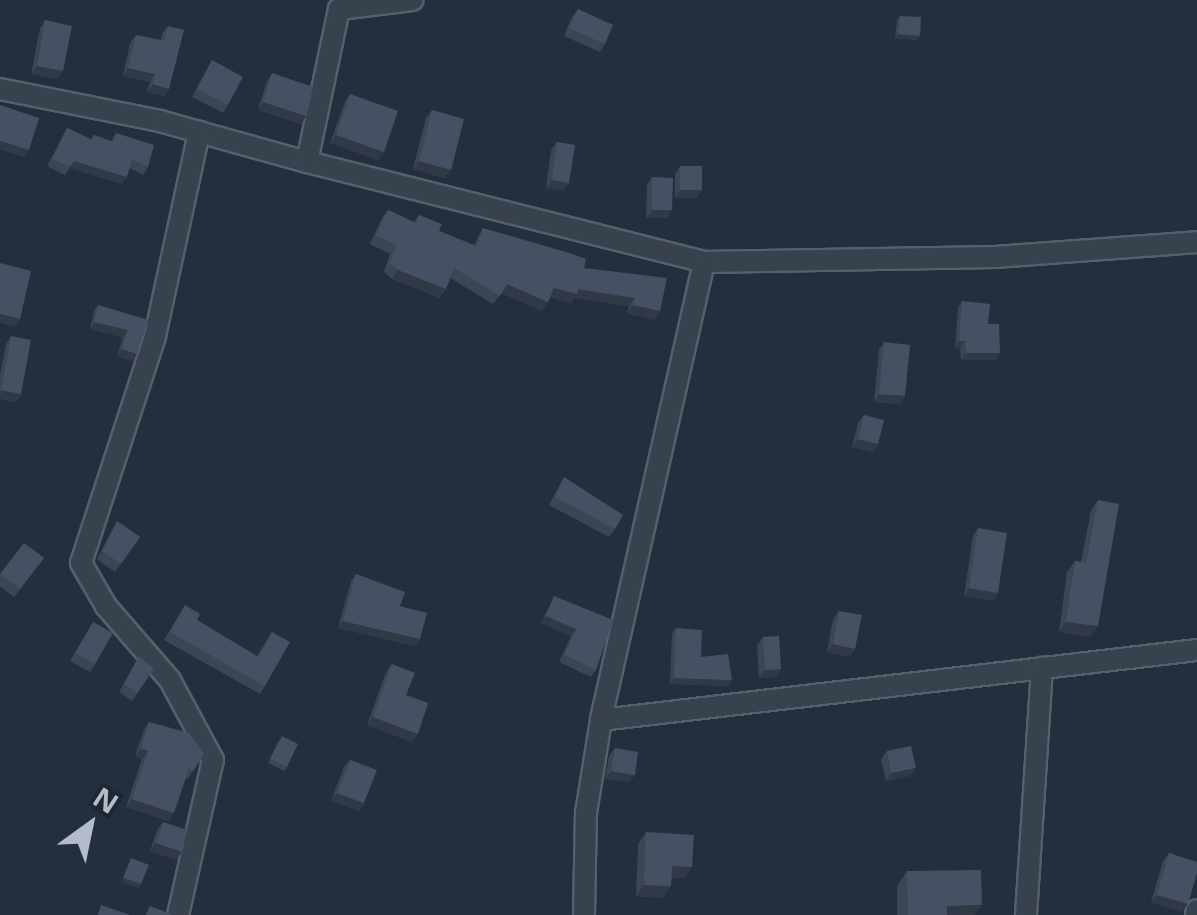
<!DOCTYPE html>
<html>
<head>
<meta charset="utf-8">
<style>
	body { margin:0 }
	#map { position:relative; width:1197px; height:915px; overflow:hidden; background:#242f3e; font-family:"Open Sans",sans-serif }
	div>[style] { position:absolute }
	.roads { filter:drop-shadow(2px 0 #565f6c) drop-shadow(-2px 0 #565f6c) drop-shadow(0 2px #565f6c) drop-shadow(0 -2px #565f6c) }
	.street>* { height:20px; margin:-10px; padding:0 10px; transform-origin:10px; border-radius:10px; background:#38414e }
	.wall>* { inset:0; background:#3b4654 }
	.shaded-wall>* { inset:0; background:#303945 }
	.building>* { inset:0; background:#455162 }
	span { translate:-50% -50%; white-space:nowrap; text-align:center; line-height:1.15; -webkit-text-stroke:8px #1d2633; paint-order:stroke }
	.north { position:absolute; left:40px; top:775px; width:100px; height:100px; -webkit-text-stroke:8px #1d2633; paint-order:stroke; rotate:33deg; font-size:28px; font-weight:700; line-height:40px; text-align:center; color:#b4bcc9 }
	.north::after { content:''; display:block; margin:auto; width:35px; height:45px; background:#b4bcc9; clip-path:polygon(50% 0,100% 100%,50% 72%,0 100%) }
</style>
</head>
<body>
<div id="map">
	<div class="roads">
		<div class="street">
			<div style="left:0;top:89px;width:163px;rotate:11.3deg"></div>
			<div style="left:160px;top:121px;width:153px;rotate:15.6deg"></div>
			<div style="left:307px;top:162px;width:409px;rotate:14.1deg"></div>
			<div style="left:704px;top:262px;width:291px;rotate:-1deg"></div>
			<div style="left:995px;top:257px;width:203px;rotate:-4.2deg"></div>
			<div style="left:307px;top:162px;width:156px;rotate:-78.2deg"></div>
			<div style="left:339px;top:9px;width:74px;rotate:-7deg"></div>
			<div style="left:704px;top:262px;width:469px;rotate:102.7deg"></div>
			<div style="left:601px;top:720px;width:600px;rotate:-6.7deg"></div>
			<div style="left:178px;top:915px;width:159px;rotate:-77.3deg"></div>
			<div style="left:213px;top:760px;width:91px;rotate:-118.3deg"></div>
			<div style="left:170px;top:680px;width:98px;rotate:-130.9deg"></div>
			<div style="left:106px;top:606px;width:50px;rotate:-120.2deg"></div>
			<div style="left:81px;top:563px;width:239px;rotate:-71.9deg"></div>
			<div style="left:155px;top:336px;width:209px;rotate:-77.8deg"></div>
			<div style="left:584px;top:915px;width:102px;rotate:-88.9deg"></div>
			<div style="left:586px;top:813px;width:94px;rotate:-80.8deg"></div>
			<div style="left:1026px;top:915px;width:248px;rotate:-86.3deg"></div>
			<div style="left:1196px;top:915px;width:5px;rotate:-79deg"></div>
		</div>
	</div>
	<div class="wall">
		<div style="clip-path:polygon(578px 9px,605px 44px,600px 52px,564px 36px,572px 17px)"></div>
		<div style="clip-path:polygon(900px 16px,917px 40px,895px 38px,897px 20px)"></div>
		<div style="clip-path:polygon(45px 20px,57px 79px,31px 74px,40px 28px)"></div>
		<div style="clip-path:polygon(168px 26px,164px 96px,147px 92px,150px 82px,123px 76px,130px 43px,136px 35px,161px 40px,162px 34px)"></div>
		<div style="clip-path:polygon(212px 60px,228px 105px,223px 113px,192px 97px)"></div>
		<div style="clip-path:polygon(272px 73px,306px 116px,301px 124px,258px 110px,267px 81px)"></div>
		<div style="clip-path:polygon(350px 94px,384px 152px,378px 160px,330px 143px,345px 102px)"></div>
		<div style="clip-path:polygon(432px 110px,445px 178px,413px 169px,426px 118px)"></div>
		<div style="clip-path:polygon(67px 128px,91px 139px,94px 135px,111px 141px,116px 133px,148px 167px,143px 175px,130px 168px,122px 184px,70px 168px,65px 175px,47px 166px)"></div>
		<div style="clip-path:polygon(557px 142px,569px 183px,564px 191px,546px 188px,551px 150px)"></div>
		<div style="clip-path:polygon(680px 166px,702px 190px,697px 198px,675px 198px,675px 174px)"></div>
		<div style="clip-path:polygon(652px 177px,667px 218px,646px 218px,647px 185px)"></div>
		<div style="clip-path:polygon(388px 210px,414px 222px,419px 215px,439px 231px,474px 245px,483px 228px,584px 268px,660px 311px,654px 320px,627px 313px,629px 306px,575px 298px,571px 303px,550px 297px,542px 311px,501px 293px,493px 304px,450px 278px,446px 289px,440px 298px,392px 279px,384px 272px,390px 254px,370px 244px,382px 218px)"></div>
		<div style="clip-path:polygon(962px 301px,988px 324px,1000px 353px,995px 360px,961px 360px,960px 348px,955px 348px,958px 308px)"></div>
		<div style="clip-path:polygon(98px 305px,148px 320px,132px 361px,117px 356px,123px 337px,90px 329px,94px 311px)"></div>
		<div style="clip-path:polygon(11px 336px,21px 394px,16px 402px,0 399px,0 375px,6px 344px)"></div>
		<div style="clip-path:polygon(884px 342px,900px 404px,874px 402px,879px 350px)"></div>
		<div style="clip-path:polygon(864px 415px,878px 444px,873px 452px,852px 447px,858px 423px)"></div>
		<div style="clip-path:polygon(564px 477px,615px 529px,609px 537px,549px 505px)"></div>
		<div style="clip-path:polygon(1098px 500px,1090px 637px,1059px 632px,1067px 572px,1075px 561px,1081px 562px,1091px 510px)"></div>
		<div style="clip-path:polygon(117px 521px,140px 537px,115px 572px,97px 559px)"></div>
		<div style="clip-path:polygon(978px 528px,993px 601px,964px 596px,973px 536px)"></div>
		<div style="clip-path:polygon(24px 543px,44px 558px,14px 597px,0 586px,0 575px)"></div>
		<div style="clip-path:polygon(356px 574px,400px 606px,415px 646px,338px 628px,351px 581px)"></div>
		<div style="clip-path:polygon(554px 596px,596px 670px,591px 677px,559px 662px,571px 636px,541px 623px)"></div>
		<div style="clip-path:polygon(185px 605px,197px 620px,257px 656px,272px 632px,265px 686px,260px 694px,164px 640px)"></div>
		<div style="clip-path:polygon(839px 611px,850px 657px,827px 652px,833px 619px)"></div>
		<div style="clip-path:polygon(93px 622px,95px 664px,90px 672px,70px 661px)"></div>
		<div style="clip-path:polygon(676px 628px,701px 657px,732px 680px,728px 686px,670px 684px,672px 634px)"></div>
		<div style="clip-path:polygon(763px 637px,781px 669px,776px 677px,759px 678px,757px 645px)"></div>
		<div style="clip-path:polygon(139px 656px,154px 669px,132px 701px,119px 692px)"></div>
		<div style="clip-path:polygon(392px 664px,406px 695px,412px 742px,367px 725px,386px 672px)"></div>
		<div style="clip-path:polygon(149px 722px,204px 754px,188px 779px,186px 778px,169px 821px,126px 807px,142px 759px,135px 756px,144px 730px)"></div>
		<div style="clip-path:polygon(279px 740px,287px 767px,284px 771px,268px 763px)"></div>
		<div style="clip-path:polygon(615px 748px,635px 775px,629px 782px,605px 779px,609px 756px)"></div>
		<div style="clip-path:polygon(887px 751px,910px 776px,886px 781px,881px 759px)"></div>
		<div style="clip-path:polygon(350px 760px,364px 803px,359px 811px,331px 801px,344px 767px)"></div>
		<div style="clip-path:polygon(163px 822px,176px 860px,150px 851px,157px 830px)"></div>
		<div style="clip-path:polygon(646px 832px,692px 867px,684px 878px,672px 878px,663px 898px,636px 896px,638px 844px)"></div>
		<div style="clip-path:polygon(1169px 853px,1182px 912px,1151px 902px,1163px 861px)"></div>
		<div style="clip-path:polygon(907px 871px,975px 915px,897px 915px,897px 886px)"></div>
	</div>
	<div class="shaded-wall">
		<div style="clip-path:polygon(898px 34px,920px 36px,917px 40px,895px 38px)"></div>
		<div style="clip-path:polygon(37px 66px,63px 71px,57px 79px,31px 74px)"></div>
		<div style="clip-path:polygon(128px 68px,155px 74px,150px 82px,123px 76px)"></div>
		<div style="clip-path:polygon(153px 84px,169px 89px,164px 96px,147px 92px)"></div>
		<div style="clip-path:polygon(263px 102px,306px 116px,301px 124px,258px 110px)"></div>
		<div style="clip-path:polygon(336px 135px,384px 152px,378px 160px,330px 143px)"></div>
		<div style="clip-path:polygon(0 141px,29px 150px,24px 157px,0 150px)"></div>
		<div style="clip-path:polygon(74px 161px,127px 177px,122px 184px,68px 168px)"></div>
		<div style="clip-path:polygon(419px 161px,451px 170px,445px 178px,413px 169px)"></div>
		<div style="clip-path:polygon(552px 180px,569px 183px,564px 191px,546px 188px)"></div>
		<div style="clip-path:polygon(680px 190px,702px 190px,697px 198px,675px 198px)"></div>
		<div style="clip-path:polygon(652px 210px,672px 210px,667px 218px,646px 218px)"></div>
		<div style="clip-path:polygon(398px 270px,446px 289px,440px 298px,392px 279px)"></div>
		<div style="clip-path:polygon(507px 284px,548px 302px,542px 311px,501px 293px)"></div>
		<div style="clip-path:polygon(554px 288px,578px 289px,635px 298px,629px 306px,575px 298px,571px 303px,548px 296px)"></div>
		<div style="clip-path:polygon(633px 305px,660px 311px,654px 320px,627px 313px)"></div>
		<div style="clip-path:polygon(0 314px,20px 319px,15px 327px,0 323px)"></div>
		<div style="clip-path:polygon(94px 322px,128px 330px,123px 337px,90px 329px)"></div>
		<div style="clip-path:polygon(959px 341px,965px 341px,960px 348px,955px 348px)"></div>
		<div style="clip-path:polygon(122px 349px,137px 354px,132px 361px,117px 356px)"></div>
		<div style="clip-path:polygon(966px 353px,1000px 353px,995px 360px,961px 360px)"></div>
		<div style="clip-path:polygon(1px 390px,21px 394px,16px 402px,0 399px)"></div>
		<div style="clip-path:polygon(879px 394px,905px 396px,900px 404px,874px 402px)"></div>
		<div style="clip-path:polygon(858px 439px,878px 444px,873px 452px,852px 447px)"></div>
		<div style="clip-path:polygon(969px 588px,998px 593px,993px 601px,964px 596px)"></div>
		<div style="clip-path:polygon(546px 616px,576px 629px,571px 636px,541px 623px)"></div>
		<div style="clip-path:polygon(343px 621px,420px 639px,415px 646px,338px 628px)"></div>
		<div style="clip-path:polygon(1066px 622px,1098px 626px,1090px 637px,1059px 632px)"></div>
		<div style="clip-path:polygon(833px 644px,855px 649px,850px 657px,827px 652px)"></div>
		<div style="clip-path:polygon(781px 669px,776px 677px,759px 678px,765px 670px)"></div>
		<div style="clip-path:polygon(674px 678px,732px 680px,728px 686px,670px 684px)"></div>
		<div style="clip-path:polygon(373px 717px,418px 734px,412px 742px,367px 725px)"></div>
		<div style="clip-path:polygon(141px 748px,148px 751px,142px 759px,135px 756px)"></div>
		<div style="clip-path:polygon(916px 768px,910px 776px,886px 781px,891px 773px)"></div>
		<div style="clip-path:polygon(611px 771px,635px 775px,629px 782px,605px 779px)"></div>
		<div style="clip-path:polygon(337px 793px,364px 803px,359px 811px,331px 801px)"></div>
		<div style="clip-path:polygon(132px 799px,174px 813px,169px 821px,126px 807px)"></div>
		<div style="clip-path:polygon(156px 843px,182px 852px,176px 860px,150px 851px)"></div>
		<div style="clip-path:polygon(672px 866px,692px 867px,684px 878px,664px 877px)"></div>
		<div style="clip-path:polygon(123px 878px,141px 884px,138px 888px,121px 882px)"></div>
		<div style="clip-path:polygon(644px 885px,671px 886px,663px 898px,636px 896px)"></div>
		<div style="clip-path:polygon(1157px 895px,1188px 904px,1182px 912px,1151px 902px)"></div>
		<div style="clip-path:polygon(982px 905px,975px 915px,941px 915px,947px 906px)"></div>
	</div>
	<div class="building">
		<div style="clip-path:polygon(578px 9px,613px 25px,605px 44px,569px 28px)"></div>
		<div style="clip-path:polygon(900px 16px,921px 17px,920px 36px,898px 34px)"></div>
		<div style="clip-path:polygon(45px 20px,72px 26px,63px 71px,37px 66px)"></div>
		<div style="clip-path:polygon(168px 26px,184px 30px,169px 89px,153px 84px,155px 74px,128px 68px,136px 35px,164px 41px)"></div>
		<div style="clip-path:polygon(212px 60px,243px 77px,228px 105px,197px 89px)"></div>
		<div style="clip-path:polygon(272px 73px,313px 87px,306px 116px,263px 102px)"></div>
		<div style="clip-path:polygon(350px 94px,398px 111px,384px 152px,336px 135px)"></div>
		<div style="clip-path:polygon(0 105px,39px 118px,29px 150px,0 141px)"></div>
		<div style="clip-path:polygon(432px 110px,464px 119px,451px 170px,419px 161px)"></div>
		<div style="clip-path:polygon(67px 128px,92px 140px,94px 135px,113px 142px,116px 133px,154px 145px,148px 167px,132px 159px,127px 177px,74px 161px,70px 167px,52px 159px)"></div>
		<div style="clip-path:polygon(557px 142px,575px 145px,569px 183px,552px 180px)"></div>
		<div style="clip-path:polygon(680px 166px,702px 166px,702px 190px,680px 190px)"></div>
		<div style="clip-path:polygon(652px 177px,673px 178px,672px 210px,652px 210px)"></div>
		<div style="clip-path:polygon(388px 210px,416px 223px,419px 215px,442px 224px,439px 231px,476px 246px,483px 228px,566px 252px,586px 259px,584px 268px,667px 278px,660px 311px,633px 305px,635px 298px,578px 289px,577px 294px,554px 288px,548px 302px,507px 284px,500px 296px,454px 268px,446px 289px,398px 270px,390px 263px,397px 245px,376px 235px)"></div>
		<div style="clip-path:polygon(0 263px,31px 271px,20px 319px,0 314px)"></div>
		<div style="clip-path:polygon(962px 301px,990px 304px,988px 324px,999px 324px,1000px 353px,966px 353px,965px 341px,959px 341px)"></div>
		<div style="clip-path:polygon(98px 305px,148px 320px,137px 354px,122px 349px,128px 330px,94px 322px)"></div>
		<div style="clip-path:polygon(11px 336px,31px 340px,21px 394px,1px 390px)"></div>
		<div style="clip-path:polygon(884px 342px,910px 345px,905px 396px,879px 394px)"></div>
		<div style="clip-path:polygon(864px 415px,884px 420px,878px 444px,858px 439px)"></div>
		<div style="clip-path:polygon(564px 477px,623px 515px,615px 529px,555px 497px)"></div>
		<div style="clip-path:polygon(1098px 500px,1119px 504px,1098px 626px,1066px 622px,1075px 561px,1086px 563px)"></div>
		<div style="clip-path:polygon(117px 521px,140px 537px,121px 564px,102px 551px)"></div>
		<div style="clip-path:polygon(978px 528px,1007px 533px,998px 593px,969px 588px)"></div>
		<div style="clip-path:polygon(24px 543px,44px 558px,20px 589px,0 574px)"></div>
		<div style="clip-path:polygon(356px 574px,405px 592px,400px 606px,427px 613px,420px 639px,343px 621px)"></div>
		<div style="clip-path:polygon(554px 596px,613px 620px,596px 670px,564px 655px,576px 629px,546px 616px)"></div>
		<div style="clip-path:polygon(185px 605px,200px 614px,197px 620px,258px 657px,272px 632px,290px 642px,265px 686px,170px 632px)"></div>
		<div style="clip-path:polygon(839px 611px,862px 615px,855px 649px,833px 644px)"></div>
		<div style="clip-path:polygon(93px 622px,113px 633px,95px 664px,75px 653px)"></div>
		<div style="clip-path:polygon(676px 628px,702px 630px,701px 657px,728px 654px,732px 680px,674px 678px)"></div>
		<div style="clip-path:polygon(779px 636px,781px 669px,765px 670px,763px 637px)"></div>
		<div style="clip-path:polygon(139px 656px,154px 669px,137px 693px,124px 684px)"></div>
		<div style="clip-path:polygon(392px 664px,415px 673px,406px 695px,428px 703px,418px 734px,373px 717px)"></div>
		<div style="clip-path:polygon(149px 722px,189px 733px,204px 754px,193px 771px,189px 768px,174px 813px,132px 799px,148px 751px,141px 748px)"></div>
		<div style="clip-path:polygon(282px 736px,298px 744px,287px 767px,270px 759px)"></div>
		<div style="clip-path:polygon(911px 746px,916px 768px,891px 773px,887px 751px)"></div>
		<div style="clip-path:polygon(615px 748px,638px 752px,635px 775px,611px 771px)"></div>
		<div style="clip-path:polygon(350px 760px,377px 770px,364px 803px,337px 793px)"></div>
		<div style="clip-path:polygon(163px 822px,187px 830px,182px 852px,156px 843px)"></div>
		<div style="clip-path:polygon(646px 832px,694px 835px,692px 867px,672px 866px,671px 886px,644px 885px)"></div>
		<div style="clip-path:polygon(1169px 853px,1197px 862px,1197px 873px,1188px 904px,1157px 895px)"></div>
		<div style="clip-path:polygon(131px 858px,149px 865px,141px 884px,123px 878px)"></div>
		<div style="clip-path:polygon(981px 870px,982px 905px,947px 906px,947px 915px,908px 915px,907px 871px)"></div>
		<div style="clip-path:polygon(101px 905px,130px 915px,98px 915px)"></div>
		<div style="clip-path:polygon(150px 906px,171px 914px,171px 915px,146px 915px)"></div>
	</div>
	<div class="north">N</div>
</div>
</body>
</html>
